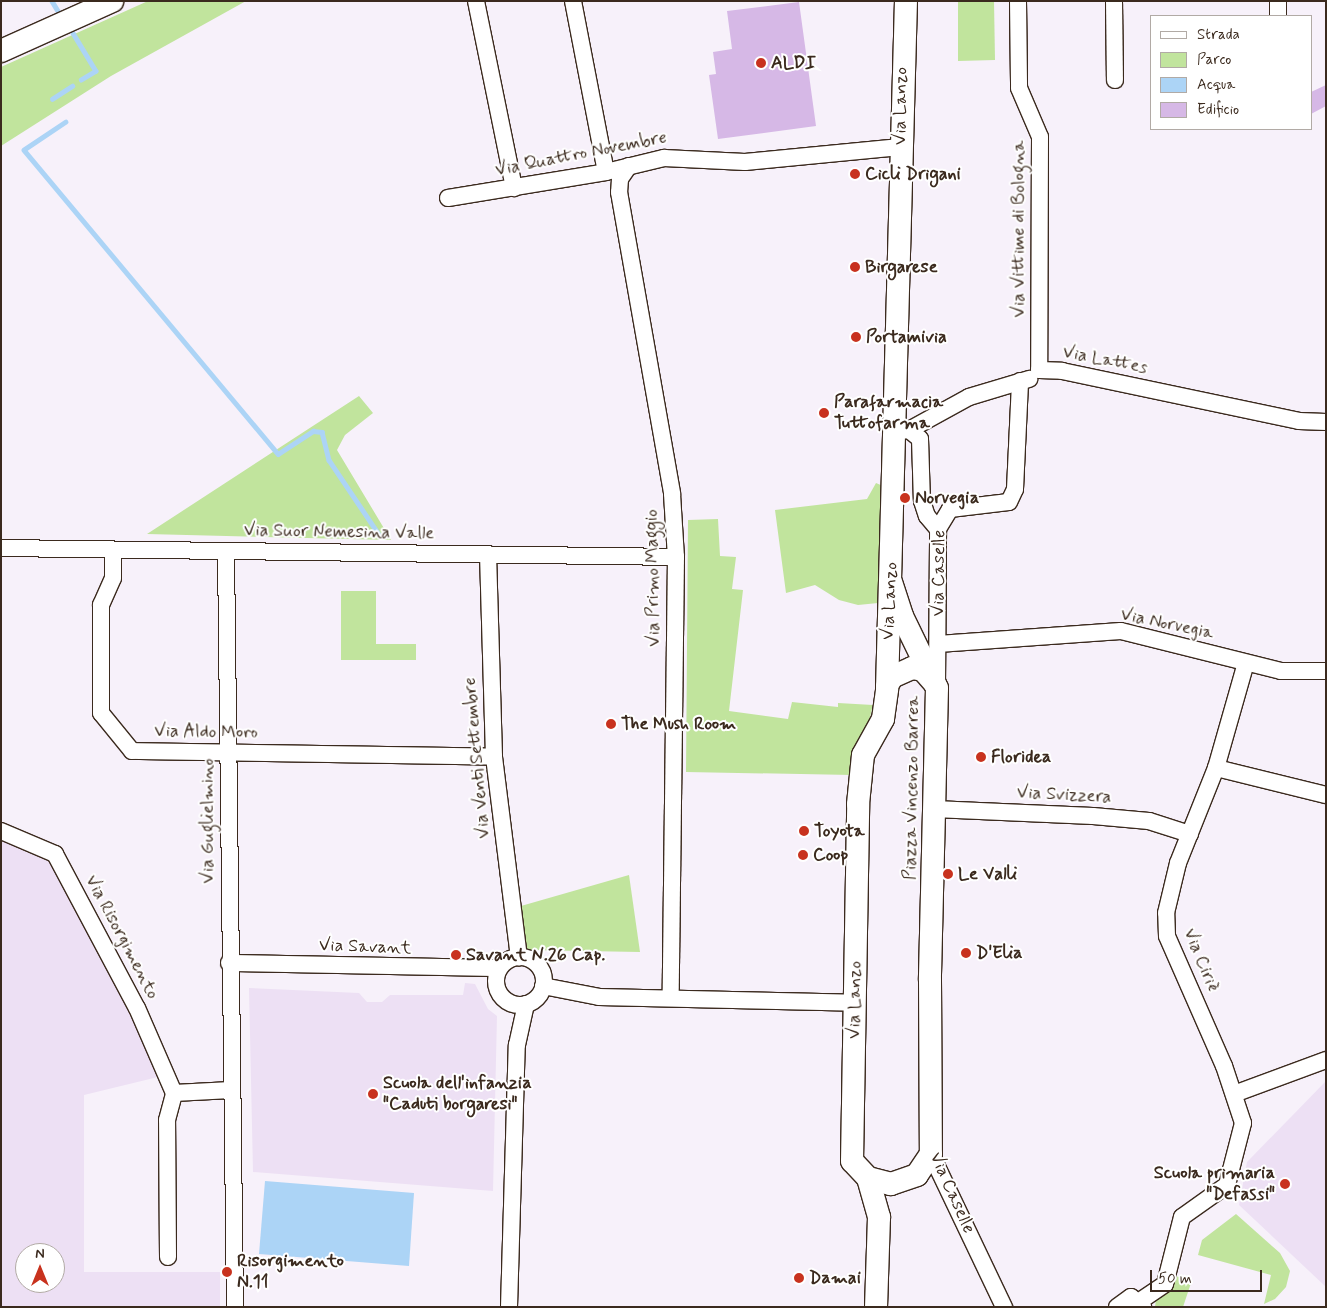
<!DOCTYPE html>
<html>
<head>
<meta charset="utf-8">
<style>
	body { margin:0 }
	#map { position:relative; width:1327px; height:1308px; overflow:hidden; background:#f7f1fa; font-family:Mynerve,sans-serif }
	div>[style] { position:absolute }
	.built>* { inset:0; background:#ede0f4 }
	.green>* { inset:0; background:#c1e49d }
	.water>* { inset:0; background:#acd4f6 }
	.stream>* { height:4.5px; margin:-2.25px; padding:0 2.25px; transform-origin:2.25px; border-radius:2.25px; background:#acd4f6 }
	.building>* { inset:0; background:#d6b8e6 }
	.roads { filter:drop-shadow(1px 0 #3b2a1e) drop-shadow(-1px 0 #3b2a1e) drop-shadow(0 1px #3b2a1e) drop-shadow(0 -1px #3b2a1e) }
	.street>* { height:16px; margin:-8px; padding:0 8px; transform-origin:8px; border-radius:8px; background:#fff }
	.street>.ring { margin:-8px; padding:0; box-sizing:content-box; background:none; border:16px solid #fff; border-radius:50% }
	.secondary>* { height:22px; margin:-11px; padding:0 11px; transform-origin:11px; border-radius:11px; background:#fff }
	.dots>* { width:14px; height:14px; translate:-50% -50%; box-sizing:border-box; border:2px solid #fff; border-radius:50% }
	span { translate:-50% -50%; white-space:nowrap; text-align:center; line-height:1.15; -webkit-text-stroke:4px #fff; paint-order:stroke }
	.poi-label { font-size:18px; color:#3b2a1e; font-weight:700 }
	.left { translate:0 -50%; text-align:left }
	.right { translate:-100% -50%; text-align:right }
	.street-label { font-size:18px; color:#3b2a1e }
	.frame { position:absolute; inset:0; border:2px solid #3b2a1e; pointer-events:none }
	.legend { position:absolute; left:1150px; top:15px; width:162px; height:115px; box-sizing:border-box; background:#fff; border:1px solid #b1aaa5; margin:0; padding:6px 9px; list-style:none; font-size:15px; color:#3b2a1e }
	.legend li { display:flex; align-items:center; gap:10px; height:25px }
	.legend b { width:25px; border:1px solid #b1aaa5 }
	.north { position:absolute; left:15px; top:1243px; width:50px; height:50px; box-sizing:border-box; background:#fff; border:1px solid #b1aaa5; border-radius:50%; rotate:0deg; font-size:14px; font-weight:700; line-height:20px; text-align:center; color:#3b2a1e }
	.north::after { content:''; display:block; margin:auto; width:18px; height:22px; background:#c8321e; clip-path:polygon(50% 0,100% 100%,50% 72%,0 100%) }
	.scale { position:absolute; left:1150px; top:1270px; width:112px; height:22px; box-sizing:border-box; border:2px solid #3b2a1e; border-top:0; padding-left:6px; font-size:15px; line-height:18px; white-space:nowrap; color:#3b2a1e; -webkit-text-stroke:4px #fff; paint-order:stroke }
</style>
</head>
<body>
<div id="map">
	<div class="built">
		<div style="clip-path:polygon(evenodd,1px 836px,53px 859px,155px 1055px,158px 1077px,84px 1095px,84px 1272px,220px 1272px,220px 1307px,1px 1307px,1px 836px,25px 1253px,55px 1253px,55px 1283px,25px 1283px,25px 1253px)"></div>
		<div style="clip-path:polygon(465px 983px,475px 984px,488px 1009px,497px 1016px,493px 1191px,253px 1172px,249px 988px,359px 993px,367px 1002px,382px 1002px,390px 995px,463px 995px)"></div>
		<div style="clip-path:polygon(1326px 1081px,1326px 1287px,1239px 1205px,1247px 1162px)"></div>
	</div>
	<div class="green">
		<div style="clip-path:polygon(148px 1px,246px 1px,111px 76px,1px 146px,1px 67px)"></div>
		<div style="clip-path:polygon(958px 1px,994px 1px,995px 60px,958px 61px)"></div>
		<div style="clip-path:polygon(359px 396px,373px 413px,345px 435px,337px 450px,391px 540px,147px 534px)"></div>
		<div style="clip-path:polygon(876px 483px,883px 486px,878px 603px,858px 605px,839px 600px,815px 585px,786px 593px,775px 510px,867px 499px)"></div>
		<div style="clip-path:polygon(718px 519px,720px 556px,736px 557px,732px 589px,743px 590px,729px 711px,788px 719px,792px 702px,838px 707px,838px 703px,873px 705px,868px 725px,852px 750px,852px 775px,686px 772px,688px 520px)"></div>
		<div style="clip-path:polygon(341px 591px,376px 591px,376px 644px,416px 644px,416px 660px,341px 660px)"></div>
		<div style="clip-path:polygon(629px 875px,640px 952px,527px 950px,521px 906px)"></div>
		<div style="clip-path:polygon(1236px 1214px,1280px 1253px,1290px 1271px,1286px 1287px,1275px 1299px,1264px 1304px,1271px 1275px,1198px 1255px,1202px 1240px)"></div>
		<div style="clip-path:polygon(1175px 1276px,1192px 1280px,1183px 1307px,1155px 1307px,1156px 1299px)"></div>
	</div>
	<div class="water">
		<div style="clip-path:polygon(265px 1181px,414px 1193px,409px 1266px,259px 1254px)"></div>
	</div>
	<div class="stream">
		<div style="left:52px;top:1px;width:12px;rotate:59deg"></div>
		<div style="left:73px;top:33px;width:44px;rotate:58.8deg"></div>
		<div style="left:96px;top:71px;width:17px;rotate:149deg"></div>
		<div style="left:52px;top:99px;width:24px;rotate:-33deg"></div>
		<div style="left:66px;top:122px;width:50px;rotate:146.3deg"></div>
		<div style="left:24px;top:150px;width:396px;rotate:50.1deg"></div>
		<div style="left:278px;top:454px;width:42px;rotate:-33.3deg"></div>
		<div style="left:313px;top:431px;width:9px;rotate:6deg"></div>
		<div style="left:322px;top:432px;width:29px;rotate:76deg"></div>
		<div style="left:329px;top:460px;width:88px;rotate:56.1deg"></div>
	</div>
	<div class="building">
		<div style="clip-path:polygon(799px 2px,816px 126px,718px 139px,709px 75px,716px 74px,713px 52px,732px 49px,727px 11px)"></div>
		<div style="clip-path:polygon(1326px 85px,1326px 106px,1311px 114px,1311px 92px)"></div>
	</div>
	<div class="roads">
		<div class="street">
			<div style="left:476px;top:1px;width:191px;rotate:78.5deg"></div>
			<div style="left:573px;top:1px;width:174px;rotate:79.1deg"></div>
			<div style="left:1018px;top:1px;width:87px;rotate:89.3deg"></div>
			<div style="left:1019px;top:88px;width:53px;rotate:66.8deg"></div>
			<div style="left:1040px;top:137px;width:233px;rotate:90.2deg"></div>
			<div style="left:1114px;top:1px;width:79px;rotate:89.3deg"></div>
			<div style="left:1278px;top:1px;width:15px;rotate:90deg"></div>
			<div style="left:629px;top:166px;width:16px;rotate:125deg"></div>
			<div style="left:620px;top:179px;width:13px;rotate:94deg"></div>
			<div style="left:619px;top:192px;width:307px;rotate:80deg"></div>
			<div style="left:672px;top:494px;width:63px;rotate:86.4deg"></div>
			<div style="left:676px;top:557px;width:440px;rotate:90.7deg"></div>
			<div style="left:448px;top:198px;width:160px;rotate:-9.3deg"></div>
			<div style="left:606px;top:172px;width:60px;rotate:-13.6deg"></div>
			<div style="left:664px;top:158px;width:81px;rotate:2.8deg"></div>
			<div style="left:745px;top:162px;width:156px;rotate:-5.5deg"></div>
			<div style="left:1039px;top:370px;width:23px;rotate:2deg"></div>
			<div style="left:1062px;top:371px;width:242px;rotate:11.9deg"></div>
			<div style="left:1299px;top:421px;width:27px;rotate:2deg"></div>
			<div style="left:909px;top:430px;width:14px;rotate:39deg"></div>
			<div style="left:920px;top:439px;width:62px;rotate:88.2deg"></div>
			<div style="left:922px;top:501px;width:16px;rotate:72deg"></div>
			<div style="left:927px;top:516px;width:17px;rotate:50deg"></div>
			<div style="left:894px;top:432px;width:15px;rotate:-8deg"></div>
			<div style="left:909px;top:430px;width:68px;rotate:-28.8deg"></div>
			<div style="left:969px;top:397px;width:63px;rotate:-16.7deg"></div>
			<div style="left:1px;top:548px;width:675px;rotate:0.76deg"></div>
			<div style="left:113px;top:550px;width:28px;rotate:90deg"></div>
			<div style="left:113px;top:578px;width:30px;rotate:114deg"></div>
			<div style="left:101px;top:605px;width:108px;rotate:90deg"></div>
			<div style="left:101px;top:713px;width:49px;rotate:50.8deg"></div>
			<div style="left:132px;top:751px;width:362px;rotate:0.9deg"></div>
			<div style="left:226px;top:551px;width:756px;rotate:89.32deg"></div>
			<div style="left:488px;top:554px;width:203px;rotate:88.3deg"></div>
			<div style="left:494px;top:757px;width:202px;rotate:82.9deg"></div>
			<div style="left:938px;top:644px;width:183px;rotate:-4.1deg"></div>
			<div style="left:1121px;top:631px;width:165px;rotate:14deg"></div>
			<div style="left:1281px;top:671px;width:45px"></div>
			<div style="left:937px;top:685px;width:156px;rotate:-89.6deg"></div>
			<div style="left:938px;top:529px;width:23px;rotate:-59deg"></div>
			<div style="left:950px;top:509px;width:59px;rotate:-6.8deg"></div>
			<div style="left:1009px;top:502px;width:14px;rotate:-65deg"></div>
			<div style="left:1015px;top:489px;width:108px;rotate:-87.3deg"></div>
			<div style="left:1216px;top:768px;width:113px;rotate:13.8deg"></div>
			<div style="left:934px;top:809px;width:159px;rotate:2.5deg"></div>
			<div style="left:1093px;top:816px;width:56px;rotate:5.1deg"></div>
			<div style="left:1149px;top:821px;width:43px;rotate:17.6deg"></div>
			<div style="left:1px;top:831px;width:59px;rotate:23.1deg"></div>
			<div style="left:55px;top:854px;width:174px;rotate:62deg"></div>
			<div style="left:137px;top:1008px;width:93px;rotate:66.5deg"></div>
			<div style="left:174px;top:1093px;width:57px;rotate:-3deg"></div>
			<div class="ring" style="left:496px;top:957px;width:32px;height:32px"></div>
			<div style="left:229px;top:963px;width:270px;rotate:1.1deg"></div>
			<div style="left:543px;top:986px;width:57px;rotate:11.1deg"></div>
			<div style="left:599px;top:997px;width:256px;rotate:1.3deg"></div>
			<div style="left:1234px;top:1094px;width:98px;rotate:-20.3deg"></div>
			<div style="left:931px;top:1154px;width:170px;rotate:64.5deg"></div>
			<div style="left:168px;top:1257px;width:137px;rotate:-90.4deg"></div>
			<div style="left:167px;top:1120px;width:28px;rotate:-75deg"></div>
			<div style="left:1140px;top:1301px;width:30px;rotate:-34deg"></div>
			<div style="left:1165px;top:1284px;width:69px;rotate:-75.8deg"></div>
			<div style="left:1182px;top:1217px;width:55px;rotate:-35.4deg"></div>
			<div style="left:1227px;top:1185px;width:64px;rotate:-75.5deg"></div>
			<div style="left:1243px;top:1123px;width:60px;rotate:-108.4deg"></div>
			<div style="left:1224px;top:1066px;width:142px;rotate:-113.7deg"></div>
			<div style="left:1167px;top:936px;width:23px;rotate:-92deg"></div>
			<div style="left:1166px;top:913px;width:51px;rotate:-76.5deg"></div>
			<div style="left:1178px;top:863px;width:102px;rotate:-68.2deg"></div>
			<div style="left:1216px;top:768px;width:109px;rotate:-74.1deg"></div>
			<div style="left:509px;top:1307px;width:262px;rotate:-88.3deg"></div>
			<div style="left:517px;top:1045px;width:42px;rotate:-77.6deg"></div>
			<div style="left:1117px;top:1307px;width:17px;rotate:-36deg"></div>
			<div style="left:1131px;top:1297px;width:16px;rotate:40deg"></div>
		</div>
		<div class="secondary">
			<div style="left:1px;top:51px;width:122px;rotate:-24.2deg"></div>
			<div style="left:891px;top:582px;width:36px;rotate:72deg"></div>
			<div style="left:902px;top:616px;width:80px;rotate:64.1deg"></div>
			<div style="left:937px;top:688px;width:292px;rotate:91.4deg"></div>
			<div style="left:930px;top:980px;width:174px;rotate:89.7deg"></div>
			<div style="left:931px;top:1154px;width:25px;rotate:124deg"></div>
			<div style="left:917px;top:1175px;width:28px;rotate:161deg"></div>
			<div style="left:891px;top:1184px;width:24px;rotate:-165deg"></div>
			<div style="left:868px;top:1178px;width:23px;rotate:-133deg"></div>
			<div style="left:852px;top:1161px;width:357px;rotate:-89deg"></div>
			<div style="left:858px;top:804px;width:49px;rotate:-84.2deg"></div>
			<div style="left:863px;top:755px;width:41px;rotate:-60.9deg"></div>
			<div style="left:883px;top:719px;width:30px;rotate:-82deg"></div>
			<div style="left:887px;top:689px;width:688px;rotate:-88.42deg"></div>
			<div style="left:887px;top:686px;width:10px;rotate:-61deg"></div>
			<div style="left:892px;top:677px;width:22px;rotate:-24deg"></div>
			<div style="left:912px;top:668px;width:11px;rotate:10deg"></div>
			<div style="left:923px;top:670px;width:18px;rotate:49deg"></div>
			<div style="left:868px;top:1178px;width:41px;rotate:74.2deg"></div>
			<div style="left:879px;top:1217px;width:90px;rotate:91.9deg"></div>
		</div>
	</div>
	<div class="dots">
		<div style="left:761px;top:63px;background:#c8321e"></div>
		<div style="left:855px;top:174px;background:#c8321e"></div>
		<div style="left:855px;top:267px;background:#c8321e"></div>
		<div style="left:856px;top:337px;background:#c8321e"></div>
		<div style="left:824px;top:413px;background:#c8321e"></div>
		<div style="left:905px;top:498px;background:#c8321e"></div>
		<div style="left:611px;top:724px;background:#c8321e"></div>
		<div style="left:981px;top:757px;background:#c8321e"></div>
		<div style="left:804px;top:831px;background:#c8321e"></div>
		<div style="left:803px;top:855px;background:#c8321e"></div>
		<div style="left:948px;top:874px;background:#c8321e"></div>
		<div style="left:966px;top:953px;background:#c8321e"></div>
		<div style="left:456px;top:955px;background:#c8321e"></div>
		<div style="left:373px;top:1094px;background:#c8321e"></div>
		<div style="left:1285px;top:1184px;background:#c8321e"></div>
		<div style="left:227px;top:1272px;background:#c8321e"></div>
		<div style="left:799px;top:1278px;background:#c8321e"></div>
	</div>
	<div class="poi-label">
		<span class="left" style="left:771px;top:63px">ALDI</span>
		<span class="left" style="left:865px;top:174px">Cicli Drigani</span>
		<span class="left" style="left:865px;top:267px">Birgarese</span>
		<span class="left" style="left:866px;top:337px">Portamivia</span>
		<span class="left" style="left:834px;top:413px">Parafarmacia<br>Tuttofarma</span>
		<span class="left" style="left:915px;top:498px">Norvegia</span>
		<span class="left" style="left:621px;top:724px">The Mush Room</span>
		<span class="left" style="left:991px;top:757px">Floridea</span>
		<span class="left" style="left:814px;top:831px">Toyota</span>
		<span class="left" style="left:813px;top:855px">Coop</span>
		<span class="left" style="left:958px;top:874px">Le Valli</span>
		<span class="left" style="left:976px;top:953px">D'Elia</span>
		<span class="left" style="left:466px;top:955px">Savant N.26 Cap.</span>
		<span class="left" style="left:383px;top:1094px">Scuola dell'infanzia<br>"Caduti borgaresi"</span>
		<span class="right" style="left:1275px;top:1184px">Scuola primaria<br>"Defassi"</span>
		<span class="left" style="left:237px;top:1272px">Risorgimento<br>N.11</span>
		<span class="left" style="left:809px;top:1278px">Damai</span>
	</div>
	<div class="street-label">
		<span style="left:901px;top:106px;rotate:-89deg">Via Lanzo</span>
		<span style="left:581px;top:154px;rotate:-11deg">Via Quattro Novembre</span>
		<span style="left:1019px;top:229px;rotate:-90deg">Via Vittime di Bologna</span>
		<span style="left:1105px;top:360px;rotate:11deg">Via Lattes</span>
		<span style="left:339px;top:532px;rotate:1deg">Via Suor Nemesina Valle</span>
		<span style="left:939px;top:573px;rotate:-89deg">Via Caselle</span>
		<span style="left:653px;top:578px;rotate:-91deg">Via Primo Maggio</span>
		<span style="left:890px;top:601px;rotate:-87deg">Via Lanzo</span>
		<span style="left:1167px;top:624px;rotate:12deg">Via Norvegia</span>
		<span style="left:206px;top:732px;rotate:1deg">Via Aldo Moro</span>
		<span style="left:477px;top:758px;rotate:-95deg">Via Venti Settembre</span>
		<span style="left:912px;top:788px;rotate:-89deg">Piazza Vincenzo Barrea</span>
		<span style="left:1064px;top:795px;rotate:3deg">Via Svizzera</span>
		<span style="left:208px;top:821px;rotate:-90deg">Via Guglielmino</span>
		<span style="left:122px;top:937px;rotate:62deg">Via Risorgimento</span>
		<span style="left:365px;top:947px;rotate:2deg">Via Savant</span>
		<span style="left:1201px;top:960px;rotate:68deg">Via Ciriè</span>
		<span style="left:855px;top:1000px;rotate:-89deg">Via Lanzo</span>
		<span style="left:952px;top:1193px;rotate:66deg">Via Caselle</span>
	</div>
	<div class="frame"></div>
	<ul class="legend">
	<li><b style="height:6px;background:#fff"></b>Strada</li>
	<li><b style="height:14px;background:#c1e49d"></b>Parco</li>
	<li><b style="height:14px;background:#acd4f6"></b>Acqua</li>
	<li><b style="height:14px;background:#d6b8e6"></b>Edificio</li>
	</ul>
	<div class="north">N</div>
	<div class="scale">50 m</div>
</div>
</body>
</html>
